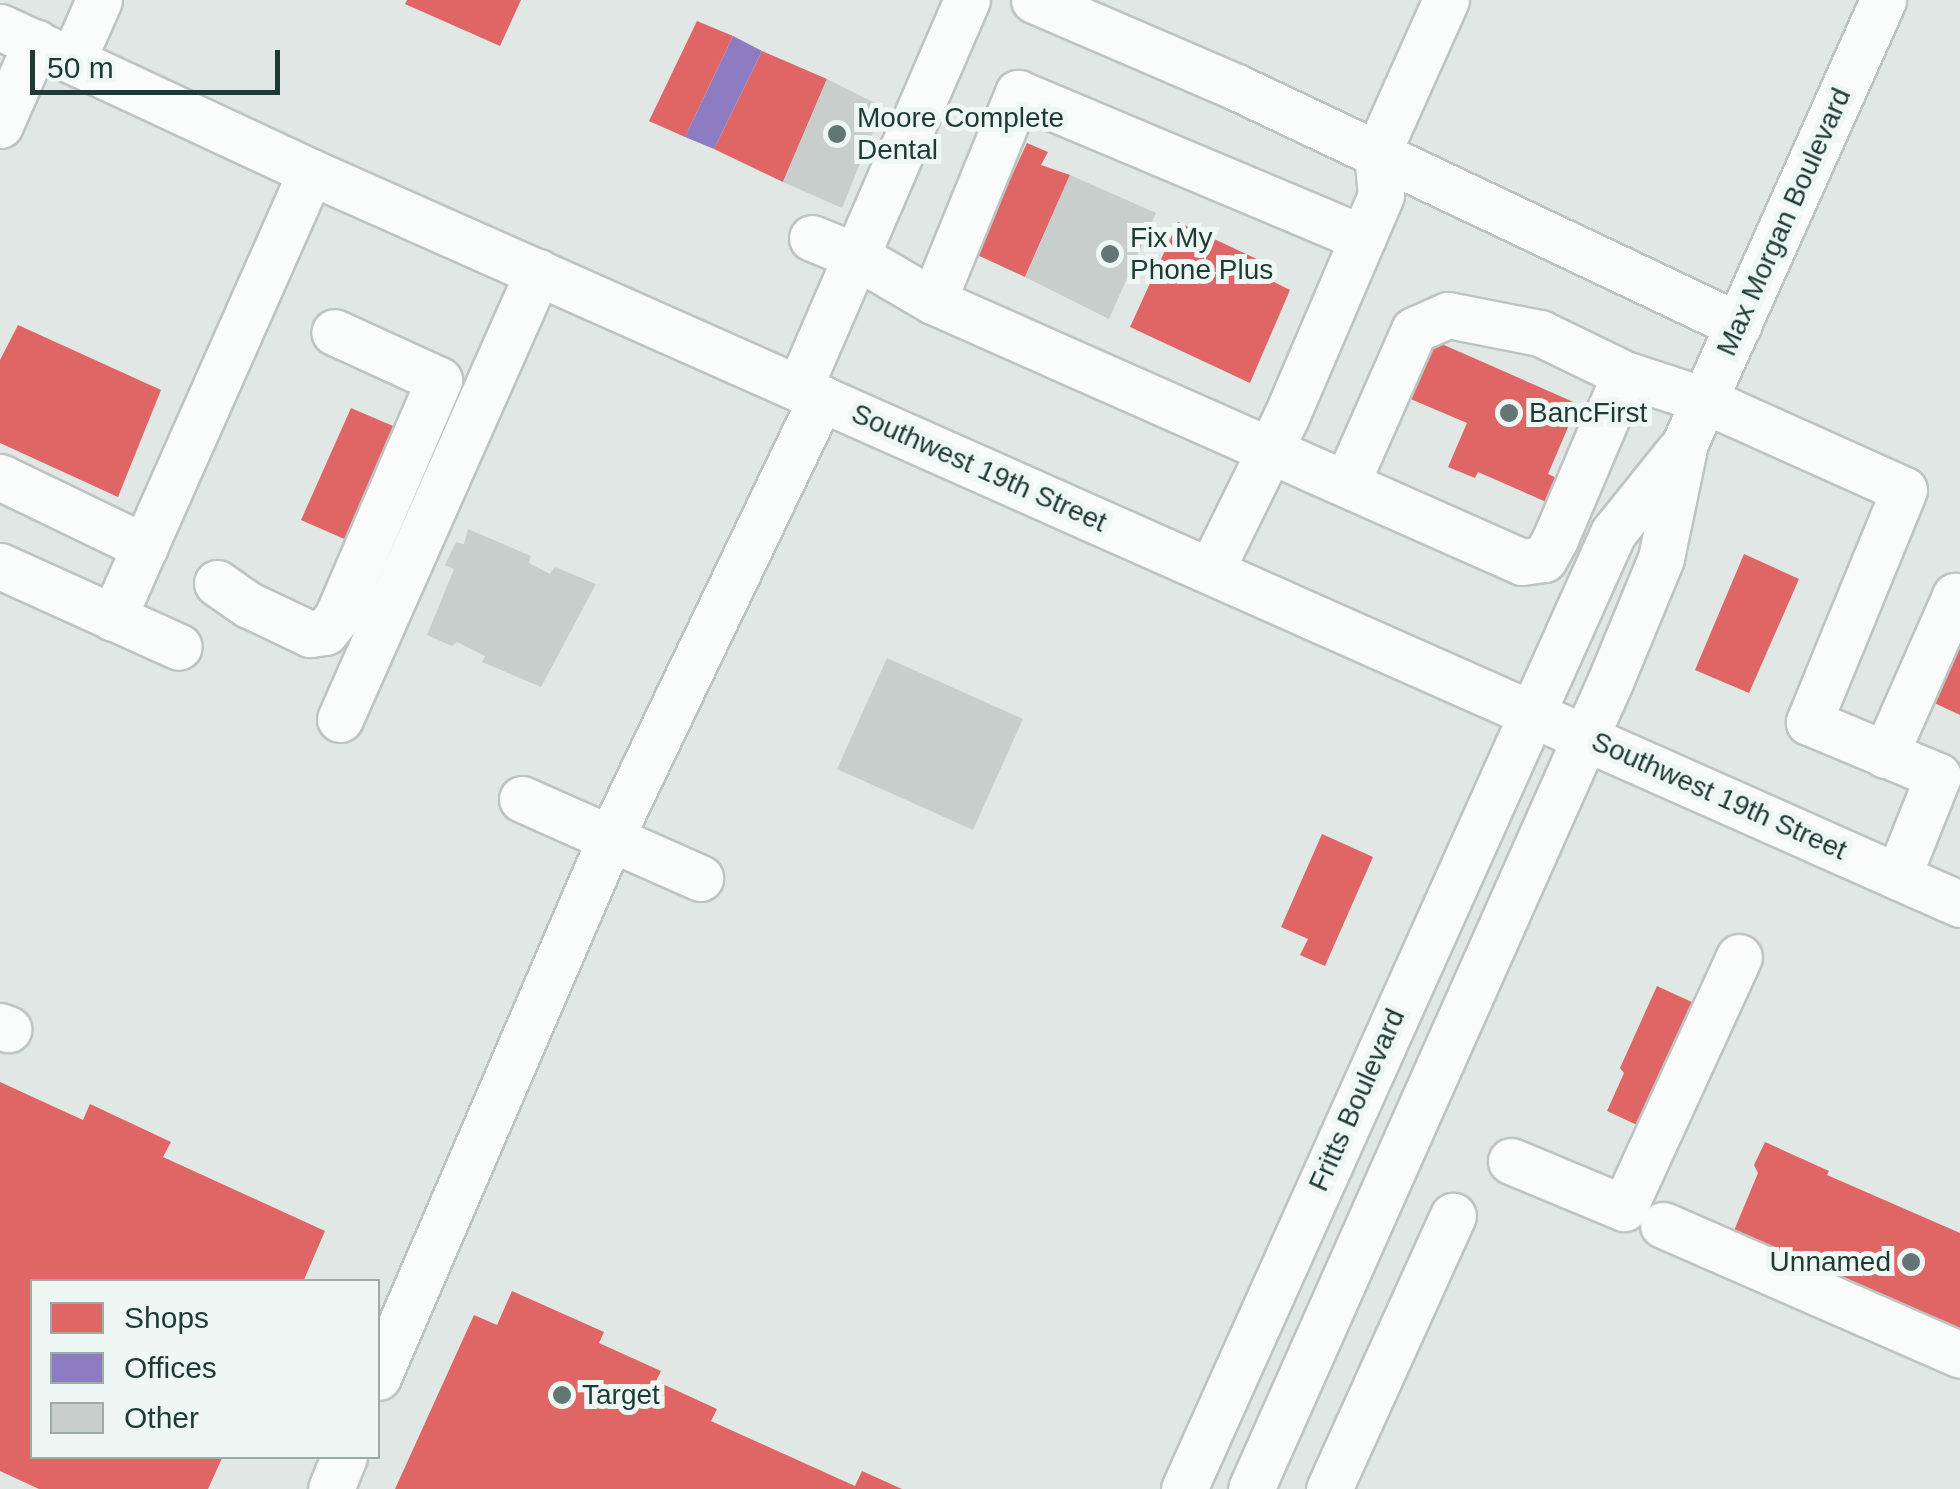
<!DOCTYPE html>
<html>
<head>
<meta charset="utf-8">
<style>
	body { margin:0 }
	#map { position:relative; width:1960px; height:1489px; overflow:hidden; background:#e0e7e5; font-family:Helvetica,sans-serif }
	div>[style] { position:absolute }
	.shops>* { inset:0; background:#e06666 }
	.offices>* { inset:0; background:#8e7cc3 }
	.building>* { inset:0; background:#c8cecc }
	.roads { filter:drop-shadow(2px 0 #bdc4c2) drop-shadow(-2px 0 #bdc4c2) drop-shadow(0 2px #bdc4c2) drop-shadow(0 -2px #bdc4c2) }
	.minor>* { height:45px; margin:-22.5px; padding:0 22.5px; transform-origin:22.5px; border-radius:22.5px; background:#fafbfb }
	.dots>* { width:28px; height:28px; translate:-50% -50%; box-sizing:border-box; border:5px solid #eef7f3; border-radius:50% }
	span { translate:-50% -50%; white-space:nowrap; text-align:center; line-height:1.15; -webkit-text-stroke:10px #eef7f3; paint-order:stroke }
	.poi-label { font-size:28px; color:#1e3a35 }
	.left { translate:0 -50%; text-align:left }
	.right { translate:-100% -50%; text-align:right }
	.street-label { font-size:28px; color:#1e3a35 }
	.legend { position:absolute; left:30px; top:1279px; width:350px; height:180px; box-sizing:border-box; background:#eef7f3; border:2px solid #9baba7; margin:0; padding:12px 18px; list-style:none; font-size:30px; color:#1e3a35 }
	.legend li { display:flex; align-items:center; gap:20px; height:50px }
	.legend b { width:50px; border:2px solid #9baba7 }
	.scale { position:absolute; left:30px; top:50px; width:250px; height:45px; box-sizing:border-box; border:5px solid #1e3a35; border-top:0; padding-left:12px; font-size:30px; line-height:35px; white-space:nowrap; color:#1e3a35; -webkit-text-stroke:8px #eef7f3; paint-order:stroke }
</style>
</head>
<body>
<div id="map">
	<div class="shops">
		<div style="clip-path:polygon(407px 0,521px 0,500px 46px,405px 4px)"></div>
		<div style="clip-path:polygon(697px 21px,733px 36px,685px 137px,649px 121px)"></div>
		<div style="clip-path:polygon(762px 51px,827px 79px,783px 182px,714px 149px)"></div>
		<div style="clip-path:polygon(1027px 143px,1048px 152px,1041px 165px,1070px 175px,1025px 277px,975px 254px)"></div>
		<div style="clip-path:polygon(1178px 222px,1261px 261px,1256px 273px,1290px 290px,1250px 383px,1130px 327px)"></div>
		<div style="clip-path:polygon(18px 325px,161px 390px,118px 497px,0 443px,0 360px)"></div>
		<div style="clip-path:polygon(1419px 334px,1578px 404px,1548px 474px,1561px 480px,1551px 504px,1478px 472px,1475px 478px,1448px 467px,1467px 423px,1394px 392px)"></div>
		<div style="clip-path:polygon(351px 408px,407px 432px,358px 545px,301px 520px)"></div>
		<div style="clip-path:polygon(1744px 554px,1799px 579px,1749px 693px,1695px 670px)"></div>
		<div style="clip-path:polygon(1960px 627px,1960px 715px,1928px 700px)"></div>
		<div style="clip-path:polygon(1322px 834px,1373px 857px,1325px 966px,1300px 955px,1308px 939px,1281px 927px)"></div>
		<div style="clip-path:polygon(1657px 986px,1707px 1009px,1652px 1132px,1607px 1111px,1624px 1073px,1620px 1068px)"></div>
		<div style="clip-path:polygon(0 1082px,83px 1120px,90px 1104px,171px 1142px,163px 1157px,325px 1231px,303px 1282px,32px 1282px,32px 1456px,223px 1456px,208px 1489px,39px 1489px,0 1471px)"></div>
		<div style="clip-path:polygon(1765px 1142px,1829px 1171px,1827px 1175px,1960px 1233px,1960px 1333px,1733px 1233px,1758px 1173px,1754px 1165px)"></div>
		<div style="clip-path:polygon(512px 1291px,604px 1332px,599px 1343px,661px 1371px,656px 1381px,717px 1409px,711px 1421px,855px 1486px,862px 1471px,902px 1489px,395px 1489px,474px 1315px,497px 1325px)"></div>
	</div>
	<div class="offices">
		<div style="clip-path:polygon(733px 36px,762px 51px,714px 149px,685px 137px)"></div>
	</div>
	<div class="building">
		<div style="clip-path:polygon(827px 79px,883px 107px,842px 208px,783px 182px)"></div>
		<div style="clip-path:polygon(1070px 175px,1156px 213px,1109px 319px,1025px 277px)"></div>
		<div style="clip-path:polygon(468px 529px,531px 556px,529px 563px,550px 574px,555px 567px,596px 584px,541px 687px,482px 662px,485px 656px,457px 642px,452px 646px,427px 635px,454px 569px,445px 565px,456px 542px,464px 544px)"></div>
		<div style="clip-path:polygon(887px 658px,1023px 719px,973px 830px,837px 769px)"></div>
	</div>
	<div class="roads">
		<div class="minor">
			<div style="left:1034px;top:0;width:220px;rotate:23.3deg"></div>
			<div style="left:1236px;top:87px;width:556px;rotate:25.37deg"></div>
			<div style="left:0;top:27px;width:343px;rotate:25deg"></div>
			<div style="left:311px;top:172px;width:1804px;rotate:23.94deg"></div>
			<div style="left:73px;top:59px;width:64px;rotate:-66.2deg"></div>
			<div style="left:0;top:125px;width:90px;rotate:-66.3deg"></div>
			<div style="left:812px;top:238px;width:48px;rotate:22.2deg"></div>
			<div style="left:856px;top:256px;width:89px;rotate:30.3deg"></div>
			<div style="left:933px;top:301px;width:644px;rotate:23.9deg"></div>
			<div style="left:1522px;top:562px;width:22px;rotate:-8deg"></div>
			<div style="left:1544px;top:559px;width:23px;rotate:-61deg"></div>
			<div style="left:1555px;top:539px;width:179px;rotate:-67deg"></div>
			<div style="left:1625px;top:374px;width:83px;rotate:18.2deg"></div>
			<div style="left:1704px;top:400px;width:219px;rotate:24.2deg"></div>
			<div style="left:1904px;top:490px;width:251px;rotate:112.3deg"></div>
			<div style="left:1809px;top:722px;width:140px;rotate:22.7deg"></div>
			<div style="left:1938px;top:776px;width:108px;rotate:111.8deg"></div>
			<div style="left:933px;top:301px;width:225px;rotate:-67.8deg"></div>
			<div style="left:1018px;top:93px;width:374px;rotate:22.8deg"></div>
			<div style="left:799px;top:388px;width:423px;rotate:-66.6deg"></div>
			<div style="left:0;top:477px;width:161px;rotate:25.8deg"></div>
			<div style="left:1347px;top:482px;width:166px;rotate:-66.2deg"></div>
			<div style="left:1414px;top:330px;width:37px;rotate:-24deg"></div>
			<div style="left:1448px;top:315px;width:94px;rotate:11.1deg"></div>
			<div style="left:1540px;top:333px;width:94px;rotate:25.8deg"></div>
			<div style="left:0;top:566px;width:196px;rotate:24.3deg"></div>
			<div style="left:1211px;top:570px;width:170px;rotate:-63.9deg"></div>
			<div style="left:1286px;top:417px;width:241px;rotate:-66.8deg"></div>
			<div style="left:1381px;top:195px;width:41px;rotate:-95.6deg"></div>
			<div style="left:1377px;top:154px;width:169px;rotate:-65.9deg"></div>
			<div style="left:217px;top:583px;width:39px;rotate:35deg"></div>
			<div style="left:249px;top:605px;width:68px;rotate:25.4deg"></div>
			<div style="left:310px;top:634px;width:15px;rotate:-8deg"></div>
			<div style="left:325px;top:632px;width:19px;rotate:-51deg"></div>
			<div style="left:337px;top:617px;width:258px;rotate:-66.7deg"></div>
			<div style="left:439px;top:380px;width:115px;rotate:-155.4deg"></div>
			<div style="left:113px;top:618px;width:488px;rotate:-66.1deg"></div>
			<div style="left:340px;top:719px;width:489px;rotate:-66.1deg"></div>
			<div style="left:1885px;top:755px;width:174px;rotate:-66.2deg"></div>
			<div style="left:1955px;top:596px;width:5px;rotate:22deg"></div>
			<div style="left:522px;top:799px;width:195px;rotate:23.9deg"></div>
			<div style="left:0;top:1026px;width:9px;rotate:21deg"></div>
			<div style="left:1511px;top:1161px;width:122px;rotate:22.6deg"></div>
			<div style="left:1624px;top:1208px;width:276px;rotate:-65.4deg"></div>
			<div style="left:1663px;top:1225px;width:324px;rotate:23.6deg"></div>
			<div style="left:378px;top:1377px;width:586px;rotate:-66.67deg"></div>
			<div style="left:610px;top:839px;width:489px;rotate:-64.4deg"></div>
			<div style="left:331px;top:1489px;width:35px;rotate:-68deg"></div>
			<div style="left:1184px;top:1489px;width:1048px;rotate:-65.83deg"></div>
			<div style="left:1613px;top:533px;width:105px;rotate:-51.2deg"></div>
			<div style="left:1251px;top:1489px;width:883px;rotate:-66.02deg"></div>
			<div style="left:1610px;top:682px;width:134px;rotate:-67.6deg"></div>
			<div style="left:1661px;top:558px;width:117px;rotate:-78.2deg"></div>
			<div style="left:1685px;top:443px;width:485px;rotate:-65.9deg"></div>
			<div style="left:1329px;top:1489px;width:300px;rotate:-65.6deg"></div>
		</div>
	</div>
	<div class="dots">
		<div style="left:837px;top:134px;background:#627773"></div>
		<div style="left:1110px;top:254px;background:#627773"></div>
		<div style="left:1509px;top:413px;background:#627773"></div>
		<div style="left:1911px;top:1262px;background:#627773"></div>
		<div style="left:562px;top:1395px;background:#627773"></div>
	</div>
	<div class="poi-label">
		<span class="left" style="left:857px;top:134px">Moore Complete<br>Dental</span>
		<span class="left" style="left:1130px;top:254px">Fix My<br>Phone Plus</span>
		<span class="left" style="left:1529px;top:413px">BancFirst</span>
		<span class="right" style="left:1891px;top:1262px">Unnamed</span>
		<span class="left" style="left:582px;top:1395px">Target</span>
	</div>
	<div class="street-label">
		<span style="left:1784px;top:222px;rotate:-66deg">Max Morgan Boulevard</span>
		<span style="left:979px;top:468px;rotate:24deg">Southwest 19th Street</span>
		<span style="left:1719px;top:796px;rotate:24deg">Southwest 19th Street</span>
		<span style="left:1357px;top:1100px;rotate:-66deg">Fritts Boulevard</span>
	</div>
	<ul class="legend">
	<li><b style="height:28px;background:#e06666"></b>Shops</li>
	<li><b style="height:28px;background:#8e7cc3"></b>Offices</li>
	<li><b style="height:28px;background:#c8cecc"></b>Other</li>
	</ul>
	<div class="scale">50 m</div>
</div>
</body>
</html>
